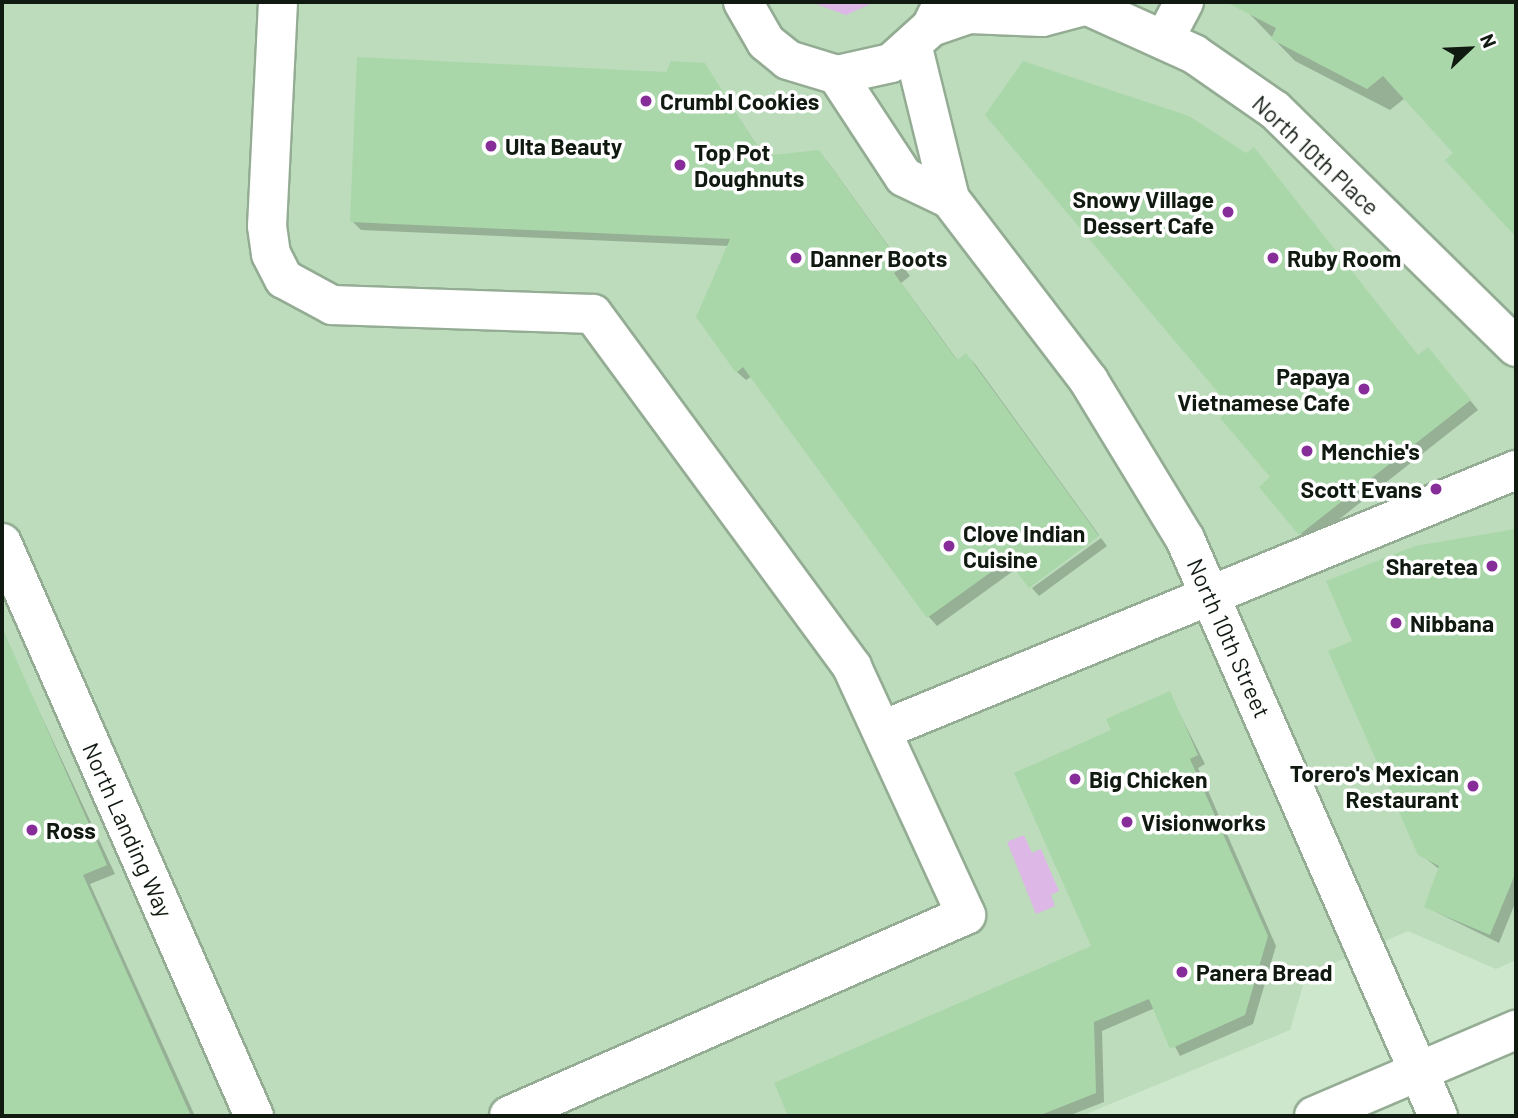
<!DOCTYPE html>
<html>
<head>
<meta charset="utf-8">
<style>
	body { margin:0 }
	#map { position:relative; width:1518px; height:1118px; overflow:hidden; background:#cde7cc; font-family:Barlow,sans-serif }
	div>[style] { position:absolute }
	.built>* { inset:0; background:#bcdcbc }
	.green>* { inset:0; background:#ddb7e5 }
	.shadow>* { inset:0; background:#0003 }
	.building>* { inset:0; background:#aad7aa }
	.roads { filter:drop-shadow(2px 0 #93ac93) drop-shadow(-2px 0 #93ac93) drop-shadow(0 2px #93ac93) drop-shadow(0 -2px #93ac93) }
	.minor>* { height:38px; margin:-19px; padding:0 19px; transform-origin:19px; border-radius:19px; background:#fff }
	.dots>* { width:19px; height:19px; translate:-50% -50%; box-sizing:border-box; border:4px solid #fff; border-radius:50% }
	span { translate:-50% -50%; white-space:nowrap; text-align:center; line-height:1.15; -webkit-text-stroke:7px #fff; paint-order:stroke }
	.poi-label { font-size:23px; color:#111a11; font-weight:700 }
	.left { translate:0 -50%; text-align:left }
	.right { translate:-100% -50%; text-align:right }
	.street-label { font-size:23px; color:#111a11 }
	.frame { position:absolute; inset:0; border:4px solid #111a11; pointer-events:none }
	.north { position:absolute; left:1434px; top:14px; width:70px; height:70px; -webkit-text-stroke:5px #fff; paint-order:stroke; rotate:67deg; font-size:19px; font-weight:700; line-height:28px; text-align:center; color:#111a11 }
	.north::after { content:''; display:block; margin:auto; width:24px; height:32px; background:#111a11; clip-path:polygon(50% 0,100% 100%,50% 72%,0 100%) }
</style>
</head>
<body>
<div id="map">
	<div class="built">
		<div style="clip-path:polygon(2px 2px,1516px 2px,1516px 960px,1496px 969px,1408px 931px,1306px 975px,1290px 1030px,1081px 1116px,2px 1116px)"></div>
	</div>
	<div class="green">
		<div style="clip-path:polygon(810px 2px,875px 2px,846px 15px)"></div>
		<div style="clip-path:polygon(1024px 835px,1032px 853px,1041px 849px,1059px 891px,1051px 895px,1055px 906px,1036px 914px,1007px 842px)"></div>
	</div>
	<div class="shadow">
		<div style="clip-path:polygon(1238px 2px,1516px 2px,1516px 229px,1448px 160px,1456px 153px,1405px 98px,1390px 110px,1295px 61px)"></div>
		<div style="clip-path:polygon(704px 64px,765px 158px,818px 152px,827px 161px,910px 276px,901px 283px,942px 339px,958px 361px,966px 355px,975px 364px,1099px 535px,1029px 586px,1016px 569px,937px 626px,929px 617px,752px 376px,746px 380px,737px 372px,729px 246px,361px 230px,352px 221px,667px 73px)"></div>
		<div style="clip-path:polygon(1254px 149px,1419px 357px,1436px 358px,1478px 410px,1309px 543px,1261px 487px,1272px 477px,1234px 409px,1246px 155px)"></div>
		<div style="clip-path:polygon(1516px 531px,1516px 901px,1499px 943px,1426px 907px,1439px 869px,1420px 854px,1354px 642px,1415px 548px)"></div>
		<div style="clip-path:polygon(1101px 538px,1107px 546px,1039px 596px,1032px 588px)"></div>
		<div style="clip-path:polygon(25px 681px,115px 874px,90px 884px,195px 1116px,2px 1116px,2px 684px,4px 690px)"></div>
		<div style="clip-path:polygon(1169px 693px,1205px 764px,1198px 768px,1276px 946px,1253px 1024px,1180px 1056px,1155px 1008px,1102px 1031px,1104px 1102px,1068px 1116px,790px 1116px,777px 1084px,1093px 947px,1113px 731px)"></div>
	</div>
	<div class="building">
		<div style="clip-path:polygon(1226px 2px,1516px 2px,1516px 237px,1445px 160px,1453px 153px,1383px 76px,1367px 89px,1271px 39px,1276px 28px)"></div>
		<div style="clip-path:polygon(357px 57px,666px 72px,671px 61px,705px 63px,763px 156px,819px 150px,903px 267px,894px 273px,934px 329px,957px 360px,966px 353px,1099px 536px,1029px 588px,1008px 560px,927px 618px,743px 367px,736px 373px,696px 317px,730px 239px,350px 222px)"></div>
		<div style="clip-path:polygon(1023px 61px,1189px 116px,1246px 153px,1254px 147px,1418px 355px,1428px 347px,1471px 400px,1299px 535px,1259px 487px,1270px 477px,1220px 418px,1231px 408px,985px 115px)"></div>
		<div style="clip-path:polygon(1516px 529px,1516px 872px,1490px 935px,1424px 907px,1439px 866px,1418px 855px,1328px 651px,1352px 641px,1326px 581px,1415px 546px)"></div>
		<div style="clip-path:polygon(2px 627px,107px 865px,83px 875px,191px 1116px,2px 1116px)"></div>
		<div style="clip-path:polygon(1170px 691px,1198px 755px,1190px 759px,1268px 936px,1245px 1015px,1170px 1049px,1149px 999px,1094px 1022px,1096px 1093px,1038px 1116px,788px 1116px,774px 1083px,1091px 946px,1014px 773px,1111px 730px,1106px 719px)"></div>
	</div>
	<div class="roads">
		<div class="minor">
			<div style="left:278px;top:2px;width:224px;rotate:92.8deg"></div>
			<div style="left:267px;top:226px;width:28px;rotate:82deg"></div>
			<div style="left:271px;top:254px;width:28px;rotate:63deg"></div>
			<div style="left:284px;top:279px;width:55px;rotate:28.4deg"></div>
			<div style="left:332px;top:305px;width:261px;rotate:2deg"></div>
			<div style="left:593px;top:314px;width:438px;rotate:53.7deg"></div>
			<div style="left:852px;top:667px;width:273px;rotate:65.3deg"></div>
			<div style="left:966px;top:915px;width:499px;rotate:156.3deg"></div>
			<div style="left:743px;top:2px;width:46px;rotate:60.1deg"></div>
			<div style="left:766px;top:42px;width:28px;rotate:39deg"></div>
			<div style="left:788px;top:60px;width:51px;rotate:17deg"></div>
			<div style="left:837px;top:75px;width:55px;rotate:-12.5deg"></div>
			<div style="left:891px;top:63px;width:54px;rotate:-42deg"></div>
			<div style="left:931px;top:27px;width:28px;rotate:-64deg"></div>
			<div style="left:1079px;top:2px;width:126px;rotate:24.3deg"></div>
			<div style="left:1194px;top:54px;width:98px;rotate:34.7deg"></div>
			<div style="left:1275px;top:110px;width:338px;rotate:44.5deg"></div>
			<div style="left:931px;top:27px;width:40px;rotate:-18.9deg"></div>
			<div style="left:969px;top:14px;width:73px;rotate:2.4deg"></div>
			<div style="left:1042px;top:17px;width:43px;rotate:-14.7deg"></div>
			<div style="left:1164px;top:40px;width:43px;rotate:-62.2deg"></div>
			<div style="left:913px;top:48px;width:155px;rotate:76.2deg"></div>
			<div style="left:837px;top:75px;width:122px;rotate:56.7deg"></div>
			<div style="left:904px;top:177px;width:51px;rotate:25.6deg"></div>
			<div style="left:950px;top:199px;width:229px;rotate:52.6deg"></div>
			<div style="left:1089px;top:381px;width:185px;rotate:58.7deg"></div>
			<div style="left:1185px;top:539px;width:630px;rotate:66.32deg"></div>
			<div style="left:2px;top:543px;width:626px;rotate:66.26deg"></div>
			<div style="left:885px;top:729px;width:682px;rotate:-22.32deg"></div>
			<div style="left:1314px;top:1116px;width:220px;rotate:-23.1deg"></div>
		</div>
	</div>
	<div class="dots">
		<div style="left:646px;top:101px;background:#872d9a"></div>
		<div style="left:491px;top:146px;background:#872d9a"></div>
		<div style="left:680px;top:165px;background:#872d9a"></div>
		<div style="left:1228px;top:212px;background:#872d9a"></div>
		<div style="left:796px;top:258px;background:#872d9a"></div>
		<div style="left:1273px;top:258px;background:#872d9a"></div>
		<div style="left:1364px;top:389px;background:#872d9a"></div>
		<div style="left:1307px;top:451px;background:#872d9a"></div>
		<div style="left:1436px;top:489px;background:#872d9a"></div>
		<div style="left:949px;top:546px;background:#872d9a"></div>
		<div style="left:1492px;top:566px;background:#872d9a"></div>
		<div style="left:1396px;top:623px;background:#872d9a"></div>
		<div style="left:1075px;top:779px;background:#872d9a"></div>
		<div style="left:1473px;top:786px;background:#872d9a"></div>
		<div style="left:1127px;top:822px;background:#872d9a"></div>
		<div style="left:32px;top:830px;background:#872d9a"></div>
		<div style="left:1182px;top:972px;background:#872d9a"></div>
	</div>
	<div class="poi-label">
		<span class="left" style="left:660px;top:101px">Crumbl Cookies</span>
		<span class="left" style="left:505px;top:146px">Ulta Beauty</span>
		<span class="left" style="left:694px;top:165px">Top Pot<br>Doughnuts</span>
		<span class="right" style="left:1214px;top:212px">Snowy Village<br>Dessert Cafe</span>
		<span class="left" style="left:810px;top:258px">Danner Boots</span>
		<span class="left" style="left:1287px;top:258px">Ruby Room</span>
		<span class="right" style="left:1350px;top:389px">Papaya<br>Vietnamese Cafe</span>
		<span class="left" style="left:1321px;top:451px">Menchie's</span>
		<span class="right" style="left:1422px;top:489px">Scott Evans</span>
		<span class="left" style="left:963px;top:546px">Clove Indian<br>Cuisine</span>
		<span class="right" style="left:1478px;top:566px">Sharetea</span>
		<span class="left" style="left:1410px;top:623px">Nibbana</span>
		<span class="right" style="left:1459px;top:786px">Torero's Mexican<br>Restaurant</span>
		<span class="left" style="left:1089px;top:779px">Big Chicken</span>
		<span class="left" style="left:1141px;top:822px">Visionworks</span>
		<span class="left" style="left:46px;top:830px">Ross</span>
		<span class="left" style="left:1196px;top:972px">Panera Bread</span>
	</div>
	<div class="street-label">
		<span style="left:1316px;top:155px;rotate:43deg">North 10th Place</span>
		<span style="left:1229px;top:638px;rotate:66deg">North 10th Street</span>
		<span style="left:128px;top:830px;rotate:66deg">North Landing Way</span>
	</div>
	<div class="frame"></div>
	<div class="north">N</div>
</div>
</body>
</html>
